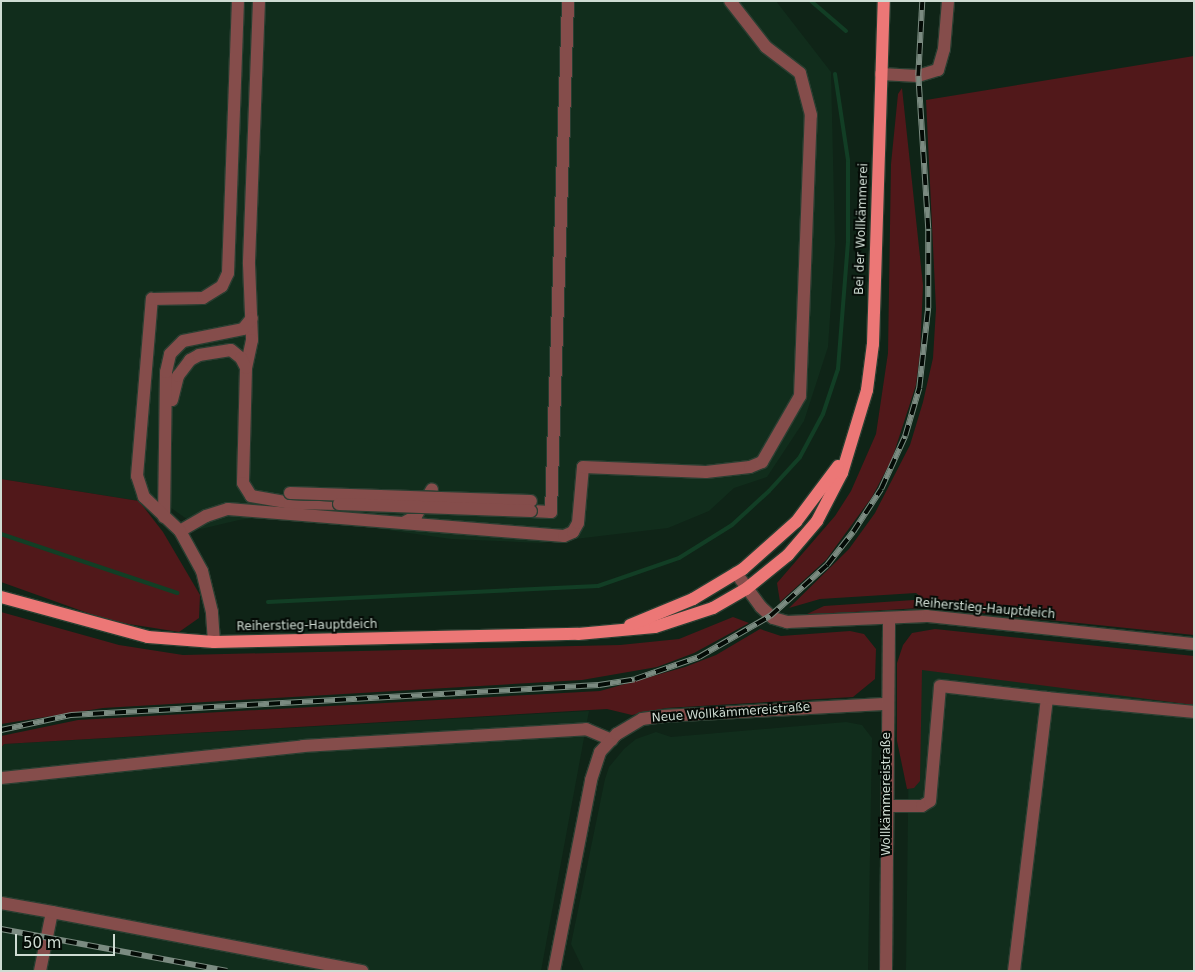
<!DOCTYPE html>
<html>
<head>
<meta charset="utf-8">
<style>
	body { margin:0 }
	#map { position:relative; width:1195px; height:972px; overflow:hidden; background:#0f2417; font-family:"DejaVu Sans",sans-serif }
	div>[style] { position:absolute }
	.built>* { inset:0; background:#112d1c }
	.green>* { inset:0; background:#51181a }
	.stream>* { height:4px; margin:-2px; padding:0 2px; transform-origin:2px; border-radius:2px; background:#123e25 }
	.roads { filter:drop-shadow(1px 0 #2a3e31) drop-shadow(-1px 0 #2a3e31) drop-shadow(0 1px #2a3e31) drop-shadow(0 -1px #2a3e31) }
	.minor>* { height:12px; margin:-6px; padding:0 6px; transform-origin:6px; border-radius:6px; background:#854d4b }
	.major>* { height:12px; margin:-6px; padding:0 6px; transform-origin:6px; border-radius:6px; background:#ec7776 }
	.rail>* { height:5.5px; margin-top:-2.75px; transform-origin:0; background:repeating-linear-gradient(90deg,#040b06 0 11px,#7b8b81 0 22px); box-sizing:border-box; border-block:1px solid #7b8b81 }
	.bridges { filter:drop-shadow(1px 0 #2a3e31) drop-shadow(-1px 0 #2a3e31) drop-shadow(0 1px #2a3e31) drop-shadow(0 -1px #2a3e31) }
	.minor-bridge>* { height:12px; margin:-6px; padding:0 6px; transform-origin:6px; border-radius:6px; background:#854d4b }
	span { translate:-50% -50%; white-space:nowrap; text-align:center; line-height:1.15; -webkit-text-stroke:4px #040b06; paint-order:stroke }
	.street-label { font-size:12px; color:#cfdcd3 }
	.frame { position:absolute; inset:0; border:2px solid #cfdcd3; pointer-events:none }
	.scale { position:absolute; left:15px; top:934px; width:100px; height:22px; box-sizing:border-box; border:2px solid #cfdcd3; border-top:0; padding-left:6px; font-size:15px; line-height:18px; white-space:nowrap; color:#cfdcd3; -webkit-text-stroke:4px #040b06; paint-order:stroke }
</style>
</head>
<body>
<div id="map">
	<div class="built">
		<div style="clip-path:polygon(1px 1px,776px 1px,831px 72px,835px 244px,828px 347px,804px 421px,767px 477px,734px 488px,709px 511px,668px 528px,541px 543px,451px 539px,283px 515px,239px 520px,201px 529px,154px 496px,139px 501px,1px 479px)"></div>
		<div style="clip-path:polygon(910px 659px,1194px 690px,1194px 971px,906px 971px)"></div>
		<div style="clip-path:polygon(589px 711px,541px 971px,1px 971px,1px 748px,4px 744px)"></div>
		<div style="clip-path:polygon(846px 722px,862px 725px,872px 738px,868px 971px,584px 971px,571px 944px,605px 779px,609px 767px,624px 749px,636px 739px,656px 732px,671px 737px)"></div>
	</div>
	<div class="green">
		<div style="clip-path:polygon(1194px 56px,1194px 635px,935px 608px,916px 593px,820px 599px,789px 608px,849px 549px,875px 513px,910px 445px,923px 402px,933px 358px,936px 309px,926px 100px)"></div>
		<div style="clip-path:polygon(902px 88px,923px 285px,920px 353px,916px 385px,892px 459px,872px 497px,826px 560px,780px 602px,777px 583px,835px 516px,851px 491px,876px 434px,888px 353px,891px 164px,898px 94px)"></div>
		<div style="clip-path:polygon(1px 479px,139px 501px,163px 532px,200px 595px,199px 618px,179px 632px,110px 621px,1px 582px)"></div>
		<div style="clip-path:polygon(914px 600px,920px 608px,805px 615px,824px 606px)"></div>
		<div style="clip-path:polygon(1px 612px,119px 645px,183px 655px,620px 645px,679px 639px,733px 617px,749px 623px,694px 653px,657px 667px,582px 680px,103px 708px,1px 724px)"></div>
		<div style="clip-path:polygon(760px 629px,781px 636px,850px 631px,864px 634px,876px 649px,875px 679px,853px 697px,666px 708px,632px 715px,607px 709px,4px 744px,1px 748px,1px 736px,78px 720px,600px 691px,685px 667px,716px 655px)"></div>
		<div style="clip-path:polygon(935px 629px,1194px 656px,1194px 705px,922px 670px,920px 781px,914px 788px,907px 789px,897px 741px,897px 663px,903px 645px,912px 633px)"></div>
	</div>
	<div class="stream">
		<div style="left:811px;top:1px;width:46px;rotate:40.6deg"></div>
		<div style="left:1px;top:534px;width:186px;rotate:18.5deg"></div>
		<div style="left:268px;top:602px;width:330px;rotate:-2.8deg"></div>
		<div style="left:598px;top:586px;width:86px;rotate:-19.1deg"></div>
		<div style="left:679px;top:558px;width:62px;rotate:-31.9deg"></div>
		<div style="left:732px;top:525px;width:50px;rotate:-42.6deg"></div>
		<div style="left:769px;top:491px;width:46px;rotate:-47.6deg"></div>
		<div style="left:800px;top:457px;width:49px;rotate:-61.9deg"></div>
		<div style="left:823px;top:414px;width:47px;rotate:-71.6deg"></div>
		<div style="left:838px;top:369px;width:128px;rotate:-85.5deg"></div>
		<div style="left:848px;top:241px;width:81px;rotate:-90deg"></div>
		<div style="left:848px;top:160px;width:87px;rotate:-98.6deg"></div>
	</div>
	<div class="roads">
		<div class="minor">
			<div style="left:259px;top:1px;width:263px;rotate:92.2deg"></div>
			<div style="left:249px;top:264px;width:76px;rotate:87.7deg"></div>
			<div style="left:252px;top:340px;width:29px;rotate:102deg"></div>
			<div style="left:246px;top:368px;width:115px;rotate:91.5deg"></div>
			<div style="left:243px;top:483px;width:15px;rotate:58deg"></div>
			<div style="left:251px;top:496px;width:40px;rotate:10deg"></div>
			<div style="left:290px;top:503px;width:49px;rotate:1.2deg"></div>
			<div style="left:881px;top:74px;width:37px;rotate:3deg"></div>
			<div style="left:918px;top:76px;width:21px;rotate:-17deg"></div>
			<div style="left:938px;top:70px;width:22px;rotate:-74deg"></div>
			<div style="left:944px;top:49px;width:48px;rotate:-85.2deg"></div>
			<div style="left:172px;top:400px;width:25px;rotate:-76deg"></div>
			<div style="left:178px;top:376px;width:20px;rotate:-53deg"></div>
			<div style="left:190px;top:360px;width:10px;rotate:-29deg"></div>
			<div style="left:199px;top:355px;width:32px;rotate:-9deg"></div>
			<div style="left:231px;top:350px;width:13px;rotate:39deg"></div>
			<div style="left:241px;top:358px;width:11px;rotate:63deg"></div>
			<div style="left:531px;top:511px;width:20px;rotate:3deg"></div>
			<div style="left:551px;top:512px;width:511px;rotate:-88.09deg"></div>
			<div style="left:164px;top:517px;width:145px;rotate:-89.2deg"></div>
			<div style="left:166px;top:372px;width:18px;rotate:-77deg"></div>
			<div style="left:170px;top:354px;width:18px;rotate:-45deg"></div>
			<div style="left:183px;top:341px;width:61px;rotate:-11.3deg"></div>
			<div style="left:243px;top:329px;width:14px;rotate:-51deg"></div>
			<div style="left:403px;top:523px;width:15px;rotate:-28deg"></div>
			<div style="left:416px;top:516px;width:31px;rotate:-59deg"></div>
			<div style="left:180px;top:531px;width:30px;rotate:-30deg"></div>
			<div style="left:206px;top:516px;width:23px;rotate:-18deg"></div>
			<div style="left:228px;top:509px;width:337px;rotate:4.6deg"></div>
			<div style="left:564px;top:536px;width:10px;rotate:-24deg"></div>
			<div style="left:573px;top:532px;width:10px;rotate:-61deg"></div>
			<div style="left:578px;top:523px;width:56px;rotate:-84.9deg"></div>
			<div style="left:583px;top:467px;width:123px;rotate:2.3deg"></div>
			<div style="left:706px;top:472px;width:44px;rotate:-6.5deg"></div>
			<div style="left:750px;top:467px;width:13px;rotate:-23deg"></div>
			<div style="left:762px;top:462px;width:76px;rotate:-60.1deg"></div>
			<div style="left:800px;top:396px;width:281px;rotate:-87.8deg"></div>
			<div style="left:811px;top:115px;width:43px;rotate:-104.7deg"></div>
			<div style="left:800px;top:73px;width:43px;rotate:-142.6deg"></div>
			<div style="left:766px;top:47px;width:58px;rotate:-128deg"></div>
			<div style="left:736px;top:573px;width:42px;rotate:53.7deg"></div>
			<div style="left:761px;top:607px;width:16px;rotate:43deg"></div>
			<div style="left:773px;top:618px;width:15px;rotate:16deg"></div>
			<div style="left:787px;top:622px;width:140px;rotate:-2.5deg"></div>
			<div style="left:927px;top:616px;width:268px;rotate:6deg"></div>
			<div style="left:214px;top:642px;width:30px;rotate:-94deg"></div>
			<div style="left:212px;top:612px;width:42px;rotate:-103.7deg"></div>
			<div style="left:202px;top:571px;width:46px;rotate:-118.8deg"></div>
			<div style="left:180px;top:531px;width:50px;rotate:-136.6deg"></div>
			<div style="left:144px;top:497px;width:22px;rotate:-108deg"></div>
			<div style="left:137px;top:476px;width:178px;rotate:-85.2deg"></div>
			<div style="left:152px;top:299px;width:51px;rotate:-1.1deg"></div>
			<div style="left:203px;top:298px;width:22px;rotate:-32deg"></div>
			<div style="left:222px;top:286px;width:14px;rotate:-65deg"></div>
			<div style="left:228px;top:273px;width:272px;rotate:-87.9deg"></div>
			<div style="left:1px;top:778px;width:304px;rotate:-6deg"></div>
			<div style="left:303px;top:746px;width:284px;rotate:-3.4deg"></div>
			<div style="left:586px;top:729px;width:28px;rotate:23deg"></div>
			<div style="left:887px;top:806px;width:35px"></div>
			<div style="left:922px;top:806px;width:9px;rotate:-32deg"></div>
			<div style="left:930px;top:801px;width:115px;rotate:-85deg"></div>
			<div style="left:940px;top:686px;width:108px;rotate:6.4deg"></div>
			<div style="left:1px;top:903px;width:52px;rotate:10deg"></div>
			<div style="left:52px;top:912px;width:60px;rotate:101.5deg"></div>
			<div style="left:52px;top:912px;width:316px;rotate:10.8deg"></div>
			<div style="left:554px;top:971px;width:195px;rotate:-79deg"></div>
			<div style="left:591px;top:780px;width:29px;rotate:-72deg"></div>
			<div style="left:600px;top:752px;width:25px;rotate:-47deg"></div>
			<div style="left:617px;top:734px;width:29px;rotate:-31deg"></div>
			<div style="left:642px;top:719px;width:22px;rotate:-8deg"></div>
			<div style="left:664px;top:716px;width:223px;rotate:-3.1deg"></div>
			<div style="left:886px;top:971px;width:353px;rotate:-89.5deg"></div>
			<div style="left:1014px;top:971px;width:275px;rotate:-83.1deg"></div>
			<div style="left:1047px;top:698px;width:148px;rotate:5.4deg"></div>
		</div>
		<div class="major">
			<div style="left:1px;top:597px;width:152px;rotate:15.2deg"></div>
			<div style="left:148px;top:637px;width:66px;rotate:4.3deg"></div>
			<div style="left:214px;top:642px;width:364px;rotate:-1.3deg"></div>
			<div style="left:578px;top:634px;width:77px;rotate:-5.2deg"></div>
			<div style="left:655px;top:627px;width:61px;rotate:-18.1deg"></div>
			<div style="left:713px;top:608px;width:38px;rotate:-30deg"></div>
			<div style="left:746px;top:589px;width:54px;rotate:-39deg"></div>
			<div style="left:788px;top:555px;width:45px;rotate:-49.5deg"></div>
			<div style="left:817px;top:521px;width:54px;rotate:-62.5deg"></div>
			<div style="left:842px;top:473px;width:87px;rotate:-73.2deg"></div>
			<div style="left:867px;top:390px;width:46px;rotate:-82.6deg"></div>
			<div style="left:873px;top:344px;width:343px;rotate:-88.2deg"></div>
			<div style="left:630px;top:625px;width:68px;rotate:-22.4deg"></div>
			<div style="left:693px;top:599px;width:58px;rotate:-31deg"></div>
			<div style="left:743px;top:569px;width:71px;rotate:-41.6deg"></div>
			<div style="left:796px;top:522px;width:70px;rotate:-53.1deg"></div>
		</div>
	</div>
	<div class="rail">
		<div style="left:1px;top:730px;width:72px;rotate:-12.1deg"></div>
		<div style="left:71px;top:715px;width:529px;rotate:-3.25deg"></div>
		<div style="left:599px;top:685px;width:36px;rotate:-9deg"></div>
		<div style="left:635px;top:679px;width:68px;rotate:-19deg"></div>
		<div style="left:699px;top:657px;width:82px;rotate:-30deg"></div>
		<div style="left:770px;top:616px;width:76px;rotate:-41.8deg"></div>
		<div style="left:827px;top:565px;width:42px;rotate:-51.8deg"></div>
		<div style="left:853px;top:532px;width:51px;rotate:-56.9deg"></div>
		<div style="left:881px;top:489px;width:58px;rotate:-65.6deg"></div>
		<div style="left:905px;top:436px;width:50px;rotate:-73.7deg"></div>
		<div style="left:919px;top:388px;width:81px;rotate:-83.6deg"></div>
		<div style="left:928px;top:308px;width:79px;rotate:-90deg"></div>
		<div style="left:928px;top:229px;width:153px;rotate:-93.7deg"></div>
		<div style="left:918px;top:76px;width:75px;rotate:-86.9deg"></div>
		<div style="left:1px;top:929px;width:230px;rotate:10.5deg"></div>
	</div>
	<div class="bridges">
		<div class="minor-bridge">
			<div style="left:290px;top:493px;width:241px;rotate:1.9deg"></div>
			<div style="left:339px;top:504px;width:192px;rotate:2.1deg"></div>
		</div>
	</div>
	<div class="street-label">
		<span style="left:862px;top:229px;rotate:-88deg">Bei der Wollkämmerei</span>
		<span style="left:985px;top:609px;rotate:5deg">Reiherstieg-Hauptdeich</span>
		<span style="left:307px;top:626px;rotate:-1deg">Reiherstieg-Hauptdeich</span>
		<span style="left:731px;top:713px;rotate:-4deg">Neue Wollkämmereistraße</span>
		<span style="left:887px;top:794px;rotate:-90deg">Wollkämmereistraße</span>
	</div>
	<div class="frame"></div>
	<div class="scale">50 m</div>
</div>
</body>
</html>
